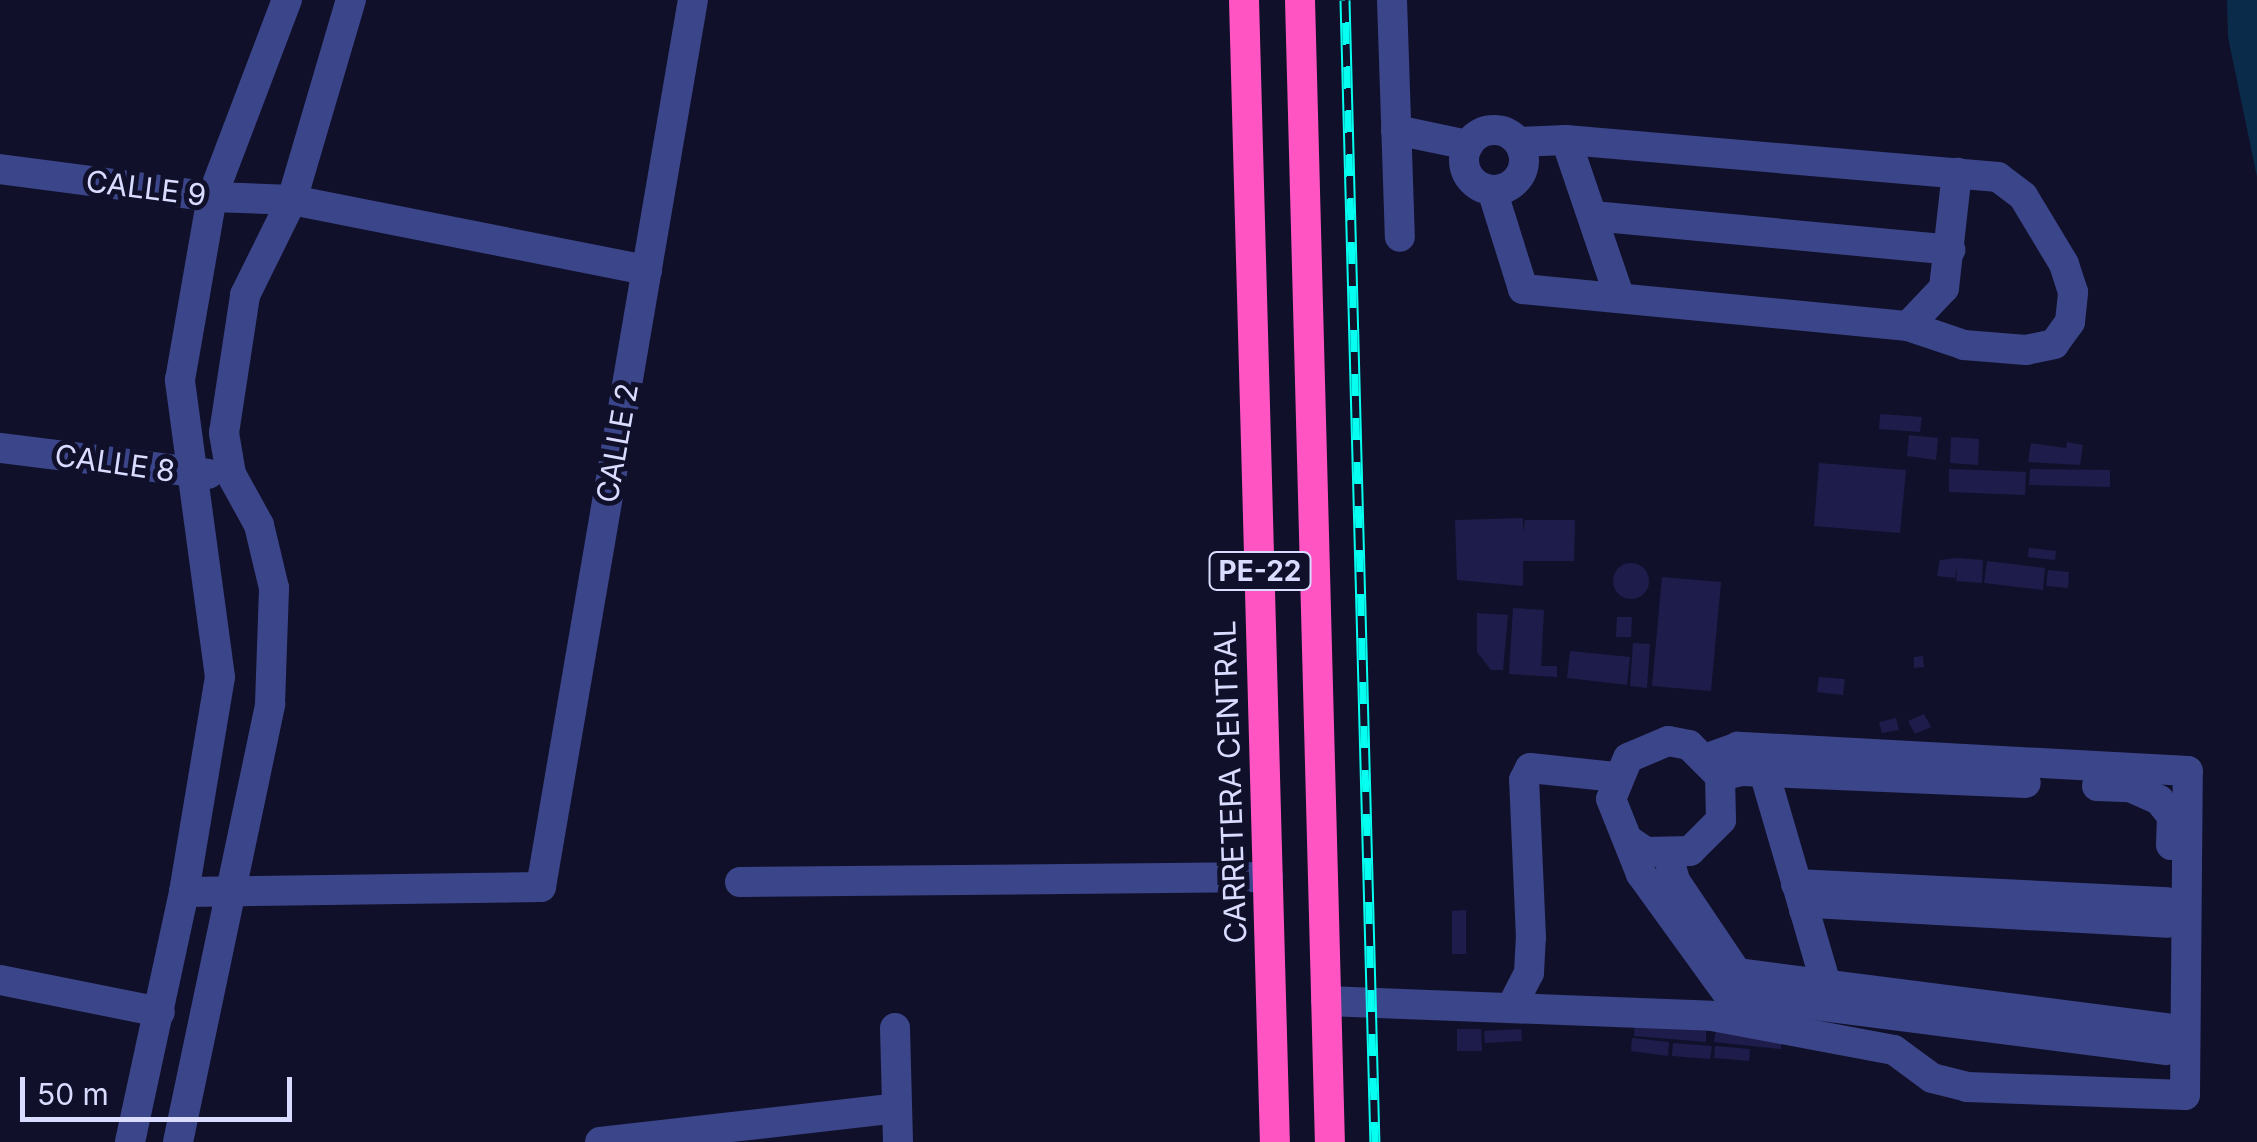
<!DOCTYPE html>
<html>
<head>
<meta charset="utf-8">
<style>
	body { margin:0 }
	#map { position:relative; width:2257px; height:1142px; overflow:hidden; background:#11102a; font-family:Inter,sans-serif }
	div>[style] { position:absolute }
	.water>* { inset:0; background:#0a2b49 }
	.building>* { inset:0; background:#1e1c4b }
	.round { border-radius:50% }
	.minor>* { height:30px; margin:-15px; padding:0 15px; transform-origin:15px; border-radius:15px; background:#3b4589 }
	.minor>.ring { margin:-15px; padding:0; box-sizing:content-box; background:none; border:30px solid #3b4589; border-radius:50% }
	.highway>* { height:30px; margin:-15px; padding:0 15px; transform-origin:15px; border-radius:15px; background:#ff54c2 }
	.rail>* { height:11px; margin-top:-5.5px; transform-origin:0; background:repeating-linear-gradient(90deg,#11102a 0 22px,#05fff0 0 44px); box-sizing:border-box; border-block:2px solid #05fff0 }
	span { translate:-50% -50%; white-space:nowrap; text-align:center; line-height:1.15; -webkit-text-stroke:10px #11102a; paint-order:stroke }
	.shield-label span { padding:2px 8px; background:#11102a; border:2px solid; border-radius:8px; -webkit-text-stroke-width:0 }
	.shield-label { font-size:28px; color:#d9dbff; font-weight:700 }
	.street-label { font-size:30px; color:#d9dbff }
	.scale { position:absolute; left:20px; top:1077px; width:272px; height:45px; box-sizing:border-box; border:5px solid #d9dbff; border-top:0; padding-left:12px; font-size:30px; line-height:35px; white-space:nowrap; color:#d9dbff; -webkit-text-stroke:8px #11102a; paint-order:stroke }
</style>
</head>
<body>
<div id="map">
	<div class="water">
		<div style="clip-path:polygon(2227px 0,2257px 0,2257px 177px,2228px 37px)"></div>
	</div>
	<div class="building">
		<div style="clip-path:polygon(1880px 414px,1922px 417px,1920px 432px,1879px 429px)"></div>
		<div style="clip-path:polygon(1909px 435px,1938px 438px,1936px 460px,1907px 456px)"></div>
		<div style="clip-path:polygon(1951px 437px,1979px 439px,1978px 465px,1950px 463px)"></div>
		<div style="clip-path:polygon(2067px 442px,2083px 445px,2080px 465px,2028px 462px,2031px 443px,2066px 448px)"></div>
		<div style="clip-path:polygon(1819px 463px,1906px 470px,1900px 533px,1814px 526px)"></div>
		<div style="clip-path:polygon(1949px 469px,2026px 472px,2025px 495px,1949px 492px)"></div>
		<div style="clip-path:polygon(2030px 469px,2110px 470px,2110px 487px,2029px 485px)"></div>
		<div style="clip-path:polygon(1523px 518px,1523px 532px,1525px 520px,1575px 520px,1574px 561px,1523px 561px,1523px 586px,1457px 580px,1455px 520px)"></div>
		<div style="clip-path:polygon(2029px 548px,2056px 551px,2055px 560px,2028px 557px)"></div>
		<div style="clip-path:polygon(1957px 558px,1983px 560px,1982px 583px,1956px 581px,1957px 567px,1955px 578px,1937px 576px,1940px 560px)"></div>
		<div style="clip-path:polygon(1987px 561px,2045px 568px,2043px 590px,1984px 583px)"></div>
		<div class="round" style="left:1613px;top:563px;width:36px;height:36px"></div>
		<div style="clip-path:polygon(2048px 570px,2069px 572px,2068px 588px,2046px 586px)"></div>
		<div style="clip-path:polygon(1662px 577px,1721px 582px,1711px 691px,1652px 686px)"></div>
		<div style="clip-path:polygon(1513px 608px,1544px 610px,1541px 666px,1557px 666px,1557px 677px,1509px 674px)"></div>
		<div style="clip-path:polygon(1477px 613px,1508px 615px,1503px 670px,1491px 670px,1477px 652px)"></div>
		<div style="clip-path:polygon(1617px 617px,1632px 617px,1631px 637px,1616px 637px)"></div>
		<div style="clip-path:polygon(1633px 643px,1650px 644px,1647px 688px,1630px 686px)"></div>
		<div style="clip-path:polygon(1570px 651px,1630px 657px,1627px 685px,1567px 678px)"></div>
		<div style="clip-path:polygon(1923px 656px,1924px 667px,1914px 668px,1914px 657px)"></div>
		<div style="clip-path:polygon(1819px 677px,1845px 679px,1843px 695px,1817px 692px)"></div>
		<div style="clip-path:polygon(1924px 714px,1931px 727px,1915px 734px,1908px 721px)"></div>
		<div style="clip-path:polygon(1896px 718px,1899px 730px,1882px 733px,1879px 722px)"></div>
		<div style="clip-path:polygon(1466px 910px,1466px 954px,1452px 954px,1452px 911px)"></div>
		<div style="clip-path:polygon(1635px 1023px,1706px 1029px,1706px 1042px,1634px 1036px)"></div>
		<div style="clip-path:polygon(1457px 1029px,1481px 1029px,1482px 1051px,1457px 1051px)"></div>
		<div style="clip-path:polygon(1521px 1029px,1522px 1041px,1485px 1043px,1484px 1031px)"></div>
		<div style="clip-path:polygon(1716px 1029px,1782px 1036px,1781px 1049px,1714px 1042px)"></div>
		<div style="clip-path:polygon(1632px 1038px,1669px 1042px,1668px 1056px,1631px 1051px)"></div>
		<div style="clip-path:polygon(1673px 1043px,1712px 1046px,1710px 1059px,1672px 1056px)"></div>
		<div style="clip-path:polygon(1715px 1046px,1750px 1049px,1749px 1061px,1714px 1058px)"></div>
	</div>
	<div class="minor">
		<div style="left:1392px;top:0;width:237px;rotate:88.1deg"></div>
		<div style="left:1396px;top:130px;width:74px;rotate:11.8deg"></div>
		<div class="ring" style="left:1464px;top:130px;width:30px;height:30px"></div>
		<div style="left:1566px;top:140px;width:165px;rotate:71.2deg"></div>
		<div style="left:0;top:169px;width:214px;rotate:7.5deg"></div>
		<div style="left:212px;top:197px;width:80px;rotate:2.1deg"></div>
		<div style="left:292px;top:200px;width:362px;rotate:11.2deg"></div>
		<div style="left:1492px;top:190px;width:104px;rotate:72.6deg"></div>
		<div style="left:1523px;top:289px;width:387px;rotate:5.5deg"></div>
		<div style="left:1908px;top:326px;width:59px;rotate:18.7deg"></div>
		<div style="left:1964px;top:345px;width:62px;rotate:4.6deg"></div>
		<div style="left:2026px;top:350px;width:29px;rotate:-12deg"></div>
		<div style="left:2054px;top:344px;width:27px;rotate:-54deg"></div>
		<div style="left:2070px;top:322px;width:30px;rotate:-84deg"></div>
		<div style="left:2073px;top:292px;width:29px;rotate:-108deg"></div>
		<div style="left:2064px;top:264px;width:79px;rotate:-121.1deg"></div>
		<div style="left:2023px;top:196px;width:31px;rotate:-143deg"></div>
		<div style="left:1998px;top:177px;width:434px;rotate:-175.1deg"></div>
		<div style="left:1566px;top:140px;width:47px;rotate:177.6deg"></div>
		<div style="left:1593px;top:216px;width:359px;rotate:5.4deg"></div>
		<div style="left:1908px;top:326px;width:52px;rotate:-46.5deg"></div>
		<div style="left:1944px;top:288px;width:116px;rotate:-83.6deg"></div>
		<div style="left:0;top:448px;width:210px;rotate:7.1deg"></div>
		<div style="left:1764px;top:772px;width:225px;rotate:73.7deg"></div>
		<div style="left:1720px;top:776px;width:23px;rotate:-13deg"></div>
		<div style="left:1742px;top:771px;width:284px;rotate:2.4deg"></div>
		<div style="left:2097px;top:786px;width:33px;rotate:2deg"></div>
		<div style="left:2130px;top:787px;width:32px;rotate:24deg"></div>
		<div style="left:2159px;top:800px;width:21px;rotate:51deg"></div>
		<div style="left:2172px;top:816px;width:29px;rotate:92deg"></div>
		<div style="left:1628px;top:840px;width:22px;rotate:34deg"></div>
		<div style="left:1646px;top:852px;width:44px;rotate:-1.3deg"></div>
		<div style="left:1690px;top:851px;width:44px;rotate:-45deg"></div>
		<div style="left:1721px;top:820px;width:44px;rotate:-91.3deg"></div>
		<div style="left:1720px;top:776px;width:44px;rotate:-135deg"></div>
		<div style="left:1689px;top:745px;width:21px;rotate:-169deg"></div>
		<div style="left:1668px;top:741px;width:43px;rotate:157deg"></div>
		<div style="left:1628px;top:758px;width:44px;rotate:112.5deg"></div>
		<div style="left:1611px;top:799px;width:81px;rotate:68.2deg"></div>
		<div style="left:1641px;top:874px;width:148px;rotate:54.1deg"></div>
		<div style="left:1728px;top:994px;width:442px;rotate:7.3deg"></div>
		<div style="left:1668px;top:856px;width:26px;rotate:74deg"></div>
		<div style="left:1675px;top:881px;width:111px;rotate:56deg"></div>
		<div style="left:1737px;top:973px;width:433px;rotate:7.3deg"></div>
		<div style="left:740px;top:882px;width:528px;rotate:-0.54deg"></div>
		<div style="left:1796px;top:884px;width:372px;rotate:2.8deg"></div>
		<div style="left:184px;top:892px;width:357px;rotate:-0.8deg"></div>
		<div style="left:541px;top:887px;width:900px;rotate:-80.28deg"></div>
		<div style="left:1804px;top:910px;width:11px;rotate:-38deg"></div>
		<div style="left:1813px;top:903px;width:355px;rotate:3.2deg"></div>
		<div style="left:0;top:980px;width:163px;rotate:11.3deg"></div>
		<div style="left:1326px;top:1001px;width:386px;rotate:2.2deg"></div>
		<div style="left:1712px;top:1016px;width:185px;rotate:10.6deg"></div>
		<div style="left:1894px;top:1050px;width:47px;rotate:36.4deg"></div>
		<div style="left:1932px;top:1078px;width:36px;rotate:14deg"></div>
		<div style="left:1967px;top:1087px;width:218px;rotate:2.1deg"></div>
		<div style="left:2185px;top:1095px;width:324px;rotate:-89.5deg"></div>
		<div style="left:2188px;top:771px;width:451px;rotate:-176.9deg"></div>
		<div style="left:1738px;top:747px;width:32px;rotate:160deg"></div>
		<div style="left:1511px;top:1008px;width:39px;rotate:-63deg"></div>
		<div style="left:1529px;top:973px;width:35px;rotate:-87deg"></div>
		<div style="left:1531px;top:938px;width:158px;rotate:-92.5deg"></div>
		<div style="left:1524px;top:780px;width:13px;rotate:-63deg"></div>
		<div style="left:1530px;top:768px;width:85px;rotate:6deg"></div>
		<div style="left:895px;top:1028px;width:114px;rotate:88.5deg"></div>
		<div style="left:130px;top:1142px;width:256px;rotate:-77.8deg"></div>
		<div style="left:184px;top:892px;width:218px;rotate:-80.5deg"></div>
		<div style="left:220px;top:677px;width:300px;rotate:-97.7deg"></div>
		<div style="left:180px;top:380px;width:186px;rotate:-80.1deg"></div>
		<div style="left:212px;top:197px;width:211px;rotate:-69.2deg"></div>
		<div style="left:178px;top:1142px;width:448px;rotate:-78.1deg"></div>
		<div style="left:270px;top:704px;width:116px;rotate:-88deg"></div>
		<div style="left:274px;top:588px;width:65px;rotate:-103.4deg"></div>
		<div style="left:259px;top:525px;width:58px;rotate:-118.8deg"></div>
		<div style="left:231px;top:474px;width:42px;rotate:-99.7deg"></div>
		<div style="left:224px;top:433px;width:140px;rotate:-81.3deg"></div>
		<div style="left:245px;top:295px;width:106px;rotate:-63.7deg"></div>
		<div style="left:292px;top:200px;width:209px;rotate:-73.6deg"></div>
		<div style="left:600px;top:1142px;width:299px;rotate:-6.5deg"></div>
	</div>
	<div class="highway">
		<div style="left:1244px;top:0;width:1142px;rotate:88.45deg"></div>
		<div style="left:1300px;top:0;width:1142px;rotate:88.5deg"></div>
	</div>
	<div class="rail">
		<div style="left:1345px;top:0;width:1142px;rotate:88.5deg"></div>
	</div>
	<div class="shield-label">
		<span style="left:1260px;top:571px">PE-22</span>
	</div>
	<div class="street-label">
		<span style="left:146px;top:188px;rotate:7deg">CALLE 9</span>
		<span style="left:617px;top:443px;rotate:-80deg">CALLE 2</span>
		<span style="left:115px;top:463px;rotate:8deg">CALLE 8</span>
		<span style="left:1230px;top:782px;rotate:-92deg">CARRETERA CENTRAL</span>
	</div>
	<div class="scale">50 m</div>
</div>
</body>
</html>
